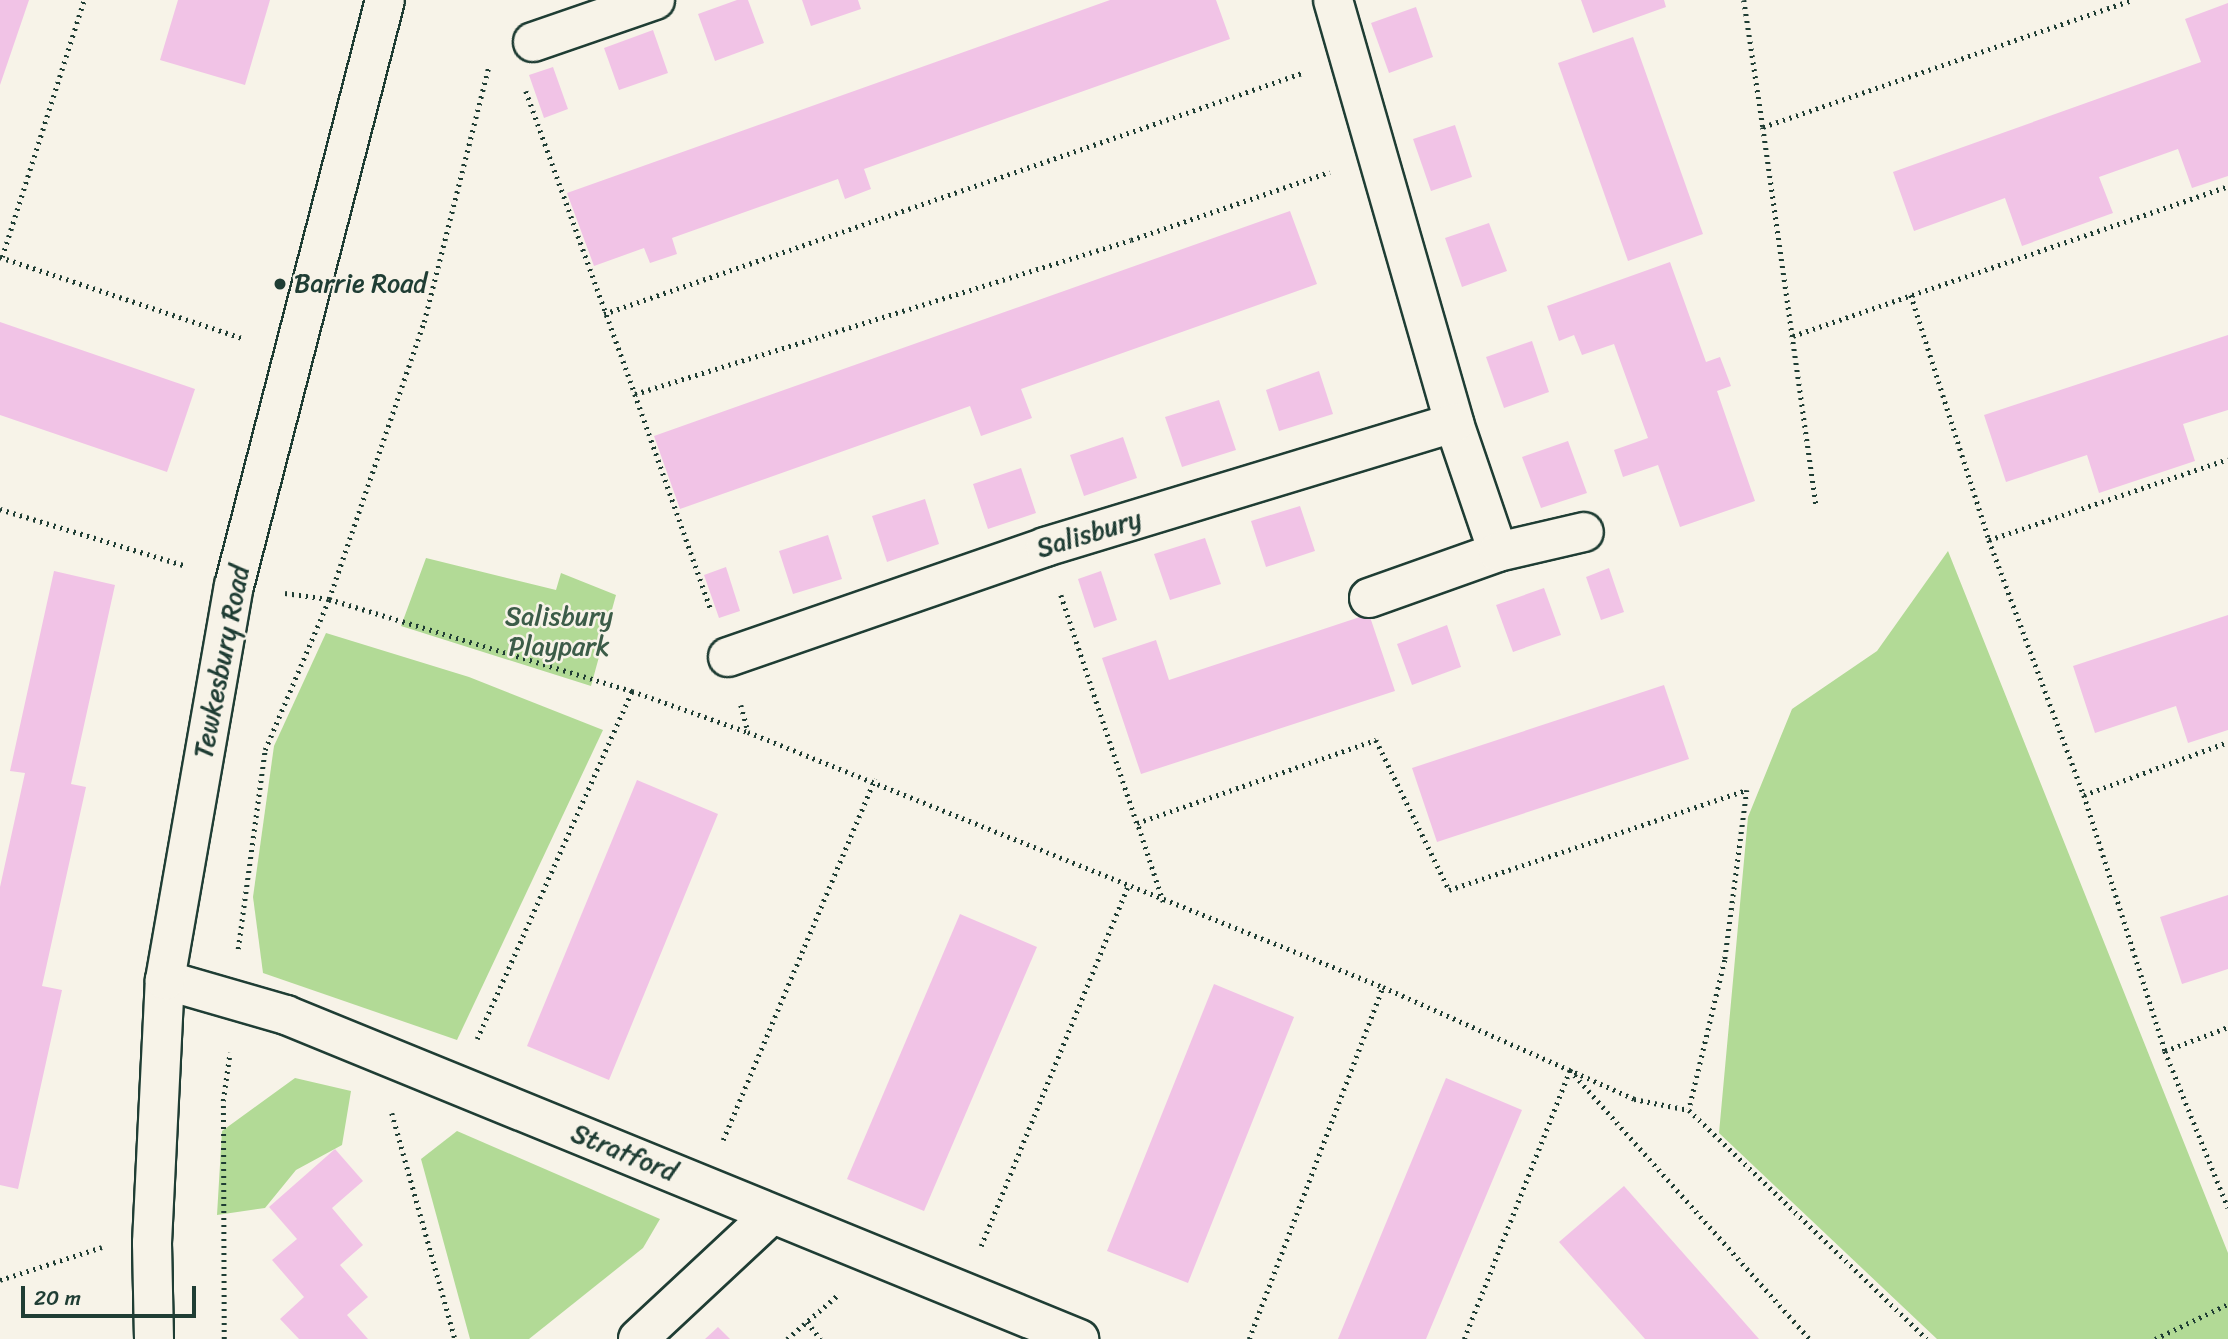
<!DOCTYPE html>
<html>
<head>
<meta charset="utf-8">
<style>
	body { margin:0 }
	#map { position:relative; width:2228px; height:1339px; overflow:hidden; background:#f7f3e8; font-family:Sriracha,sans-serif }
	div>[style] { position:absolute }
	.green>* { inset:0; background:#b2da96 }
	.building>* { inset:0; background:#f1c3e6 }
	.path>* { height:4.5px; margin-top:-2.25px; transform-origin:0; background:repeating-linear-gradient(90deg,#1f3d34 0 2px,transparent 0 7px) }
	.roads { filter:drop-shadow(2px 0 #1f3d34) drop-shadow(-2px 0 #1f3d34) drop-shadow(0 2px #1f3d34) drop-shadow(0 -2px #1f3d34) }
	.minor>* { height:38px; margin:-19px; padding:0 19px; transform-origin:19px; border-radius:19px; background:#f7f3e8 }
	.dots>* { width:19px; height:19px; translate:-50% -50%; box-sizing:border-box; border:4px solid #f7f3e8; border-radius:50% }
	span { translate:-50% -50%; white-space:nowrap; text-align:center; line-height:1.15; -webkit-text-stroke:5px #f7f3e8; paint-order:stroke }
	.poi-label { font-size:26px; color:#1f3d34 }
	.left { translate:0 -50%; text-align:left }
	.street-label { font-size:26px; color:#1f3d34 }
	.park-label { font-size:26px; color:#3c5c48 }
	.scale { position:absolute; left:21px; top:1286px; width:175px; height:32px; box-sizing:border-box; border:4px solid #1f3d34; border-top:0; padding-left:9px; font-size:21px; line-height:24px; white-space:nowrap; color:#1f3d34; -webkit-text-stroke:5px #f7f3e8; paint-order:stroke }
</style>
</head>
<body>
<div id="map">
	<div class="green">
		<div style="clip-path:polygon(1948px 551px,2228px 1253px,2228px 1339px,1937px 1339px,1719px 1133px,1748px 817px,1792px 709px,1877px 651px)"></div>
		<div style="clip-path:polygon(426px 558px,556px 590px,561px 573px,616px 595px,591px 686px,401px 626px)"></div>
		<div style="clip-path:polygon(326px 633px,469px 677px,603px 730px,457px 1040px,263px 973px,253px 897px,274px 746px)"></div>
		<div style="clip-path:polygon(295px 1078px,351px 1091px,342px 1145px,296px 1170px,265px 1208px,217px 1215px,222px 1131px)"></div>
		<div style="clip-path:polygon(457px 1131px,660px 1219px,643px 1248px,529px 1339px,470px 1339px,421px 1159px)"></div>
	</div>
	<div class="building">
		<div style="clip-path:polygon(0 0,29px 0,0 85px)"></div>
		<div style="clip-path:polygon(178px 0,270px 0,245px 85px,160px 60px)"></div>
		<div style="clip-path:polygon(737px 0,748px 0,764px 43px,715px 61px,698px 14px)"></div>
		<div style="clip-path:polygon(802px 0,858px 0,861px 9px,811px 26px)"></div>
		<div style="clip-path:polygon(1110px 0,1216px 0,1230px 39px,864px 169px,871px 189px,845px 199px,838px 179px,672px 238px,677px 254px,650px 263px,644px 248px,594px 266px,567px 193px)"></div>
		<div style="clip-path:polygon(1581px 0,1664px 0,1666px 7px,1593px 33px)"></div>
		<div style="clip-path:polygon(2228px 3px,2228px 176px,2192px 188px,2178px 149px,2099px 177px,2113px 213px,2022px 246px,2005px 198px,1914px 231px,1893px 172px,2201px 62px,2185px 19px)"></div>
		<div style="clip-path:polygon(1416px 7px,1433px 57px,1389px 73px,1371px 23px)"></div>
		<div style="clip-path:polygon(653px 30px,668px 73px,619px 90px,604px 48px)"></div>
		<div style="clip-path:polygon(1633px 37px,1703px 234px,1628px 261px,1558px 63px)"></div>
		<div style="clip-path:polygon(553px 67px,568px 109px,544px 118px,529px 75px)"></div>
		<div style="clip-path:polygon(1455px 125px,1472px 177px,1431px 191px,1413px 139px)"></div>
		<div style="clip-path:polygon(1290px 211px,1317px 284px,1021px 389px,1032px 418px,981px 436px,970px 406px,680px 509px,654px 436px)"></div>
		<div style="clip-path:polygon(1489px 223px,1507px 271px,1462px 287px,1445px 238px)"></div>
		<div style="clip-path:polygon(1670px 262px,1706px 362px,1720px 357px,1731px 386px,1717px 391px,1755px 501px,1680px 527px,1658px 465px,1623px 477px,1614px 450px,1648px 438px,1614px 344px,1582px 355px,1574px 335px,1559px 341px,1547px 306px)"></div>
		<div style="clip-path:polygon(0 322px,195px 389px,167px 472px,0 415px)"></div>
		<div style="clip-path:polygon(2228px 335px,2228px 410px,2183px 424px,2195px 461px,2099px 493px,2087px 455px,2006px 482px,1984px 415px)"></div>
		<div style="clip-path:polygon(1532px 341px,1549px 392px,1504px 408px,1486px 357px)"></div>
		<div style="clip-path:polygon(1319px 371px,1333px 414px,1279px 431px,1266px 390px)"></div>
		<div style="clip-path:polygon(1219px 400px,1236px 450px,1182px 467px,1165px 417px)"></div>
		<div style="clip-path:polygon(1123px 437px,1137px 478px,1084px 496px,1070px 455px)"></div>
		<div style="clip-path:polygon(1568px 441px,1587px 493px,1541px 508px,1522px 457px)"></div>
		<div style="clip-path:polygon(1021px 468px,1036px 513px,988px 529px,973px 484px)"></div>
		<div style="clip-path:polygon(925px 499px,939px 544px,887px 562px,872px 516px)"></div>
		<div style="clip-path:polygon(1300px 506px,1315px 551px,1266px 567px,1251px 521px)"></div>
		<div style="clip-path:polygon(828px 535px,842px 579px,793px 594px,779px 551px)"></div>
		<div style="clip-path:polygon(1205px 538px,1221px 584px,1170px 600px,1154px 554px)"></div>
		<div style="clip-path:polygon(726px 567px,740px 611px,719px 618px,704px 575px)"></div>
		<div style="clip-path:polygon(1609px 568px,1624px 612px,1601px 620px,1586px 577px)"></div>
		<div style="clip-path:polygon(54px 571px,115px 585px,71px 784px,86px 787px,42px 986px,62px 990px,18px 1189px,0 1185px,0 887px,25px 773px,10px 771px)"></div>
		<div style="clip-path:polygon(1101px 571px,1117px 620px,1094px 628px,1078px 579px)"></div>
		<div style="clip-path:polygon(1544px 588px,1561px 635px,1513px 652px,1496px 605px)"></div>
		<div style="clip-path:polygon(1369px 614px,1395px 691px,1141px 774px,1102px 658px,1156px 640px,1169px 680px)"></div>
		<div style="clip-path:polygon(2228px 615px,2228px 730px,2188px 743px,2176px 706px,2095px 733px,2073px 666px)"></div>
		<div style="clip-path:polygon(1447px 625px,1461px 667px,1412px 685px,1397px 644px)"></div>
		<div style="clip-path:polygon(1664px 685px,1689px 759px,1437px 842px,1412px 768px)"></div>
		<div style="clip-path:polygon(637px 780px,718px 814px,609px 1080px,527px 1046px)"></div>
		<div style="clip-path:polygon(2228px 895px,2228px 969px,2182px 984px,2160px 917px)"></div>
		<div style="clip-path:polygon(960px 914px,1037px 947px,924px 1211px,847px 1179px)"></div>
		<div style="clip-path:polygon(1214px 984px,1294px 1017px,1188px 1283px,1107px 1251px)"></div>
		<div style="clip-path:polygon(1446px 1078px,1522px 1110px,1426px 1339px,1338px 1339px)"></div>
		<div style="clip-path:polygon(335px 1149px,363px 1181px,332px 1208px,363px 1245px,340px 1265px,368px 1297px,347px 1315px,368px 1339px,299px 1339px,280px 1319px,304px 1297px,272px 1260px,297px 1239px,269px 1207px)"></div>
		<div style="clip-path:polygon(1624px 1186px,1759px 1339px,1645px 1339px,1559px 1242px)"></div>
		<div style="clip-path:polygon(718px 1327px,730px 1339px,705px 1339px)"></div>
	</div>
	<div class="path">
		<div style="left:1744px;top:0;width:128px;rotate:81.5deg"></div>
		<div style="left:1763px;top:127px;width:390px;rotate:-19deg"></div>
		<div style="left:526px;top:91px;width:322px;rotate:70.2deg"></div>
		<div style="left:635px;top:394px;width:519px;rotate:-17.25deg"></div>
		<div style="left:1131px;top:240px;width:210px;rotate:-18.9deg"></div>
		<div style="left:1763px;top:127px;width:381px;rotate:82deg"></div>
		<div style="left:0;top:257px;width:258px;rotate:18.5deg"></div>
		<div style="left:2px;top:257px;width:270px;rotate:-72.3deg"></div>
		<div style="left:1911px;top:295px;width:257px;rotate:72.3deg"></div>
		<div style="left:1989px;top:540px;width:272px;rotate:69.6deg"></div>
		<div style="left:2084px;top:795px;width:269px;rotate:72.4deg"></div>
		<div style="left:2165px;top:1051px;width:169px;rotate:68.1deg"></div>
		<div style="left:604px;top:314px;width:738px;rotate:-19.05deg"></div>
		<div style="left:1793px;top:336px;width:460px;rotate:-19deg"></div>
		<div style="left:635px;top:394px;width:229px;rotate:70.6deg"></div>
		<div style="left:0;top:509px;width:195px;rotate:17deg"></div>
		<div style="left:1989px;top:540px;width:252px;rotate:-18.7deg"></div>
		<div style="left:285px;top:593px;width:44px;rotate:7.8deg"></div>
		<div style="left:329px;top:599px;width:317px;rotate:16.9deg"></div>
		<div style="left:632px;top:691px;width:123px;rotate:19.5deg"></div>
		<div style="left:748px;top:732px;width:684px;rotate:21.88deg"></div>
		<div style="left:1383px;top:987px;width:275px;rotate:24deg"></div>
		<div style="left:1634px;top:1099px;width:56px;rotate:11.3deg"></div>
		<div style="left:1689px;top:1110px;width:330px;rotate:43.9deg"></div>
		<div style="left:1061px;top:595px;width:240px;rotate:71.6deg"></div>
		<div style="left:741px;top:705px;width:27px;rotate:75deg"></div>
		<div style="left:2084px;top:795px;width:153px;rotate:-20.2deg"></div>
		<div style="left:1163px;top:902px;width:83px;rotate:-108.2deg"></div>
		<div style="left:1137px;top:823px;width:253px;rotate:-19.2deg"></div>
		<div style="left:1376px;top:740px;width:167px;rotate:64deg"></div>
		<div style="left:1449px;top:890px;width:314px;rotate:-18.6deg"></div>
		<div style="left:1747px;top:790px;width:171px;rotate:97.4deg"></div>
		<div style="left:1725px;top:960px;width:154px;rotate:103.5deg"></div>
		<div style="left:238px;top:949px;width:201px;rotate:-82.3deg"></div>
		<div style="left:265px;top:750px;width:164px;rotate:-67deg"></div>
		<div style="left:329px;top:599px;width:293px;rotate:-71.1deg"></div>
		<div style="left:424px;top:322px;width:265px;rotate:-75.8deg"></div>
		<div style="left:477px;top:1039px;width:381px;rotate:-66deg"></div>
		<div style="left:2165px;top:1051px;width:67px;rotate:-20.9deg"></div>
		<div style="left:392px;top:1113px;width:235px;rotate:74.4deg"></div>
		<div style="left:723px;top:1140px;width:392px;rotate:-67.2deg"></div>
		<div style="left:981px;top:1246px;width:387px;rotate:-67.8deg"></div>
		<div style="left:0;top:1280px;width:107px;rotate:-17.9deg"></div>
		<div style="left:807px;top:1322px;width:22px;rotate:51deg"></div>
		<div style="left:224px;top:1339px;width:238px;rotate:-90.2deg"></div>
		<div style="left:223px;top:1101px;width:49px;rotate:-81.9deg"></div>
		<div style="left:787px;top:1339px;width:69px;rotate:-40.9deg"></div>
		<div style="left:1249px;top:1339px;width:377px;rotate:-69.2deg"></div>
		<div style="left:1464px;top:1339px;width:289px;rotate:-68.5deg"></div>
		<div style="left:1570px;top:1070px;width:361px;rotate:48.3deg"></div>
		<div style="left:2155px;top:1339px;width:81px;rotate:-25.6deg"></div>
	</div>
	<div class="roads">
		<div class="minor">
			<div style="left:1333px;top:0;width:440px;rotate:74deg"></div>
			<div style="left:1454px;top:423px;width:136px;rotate:71.2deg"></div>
			<div style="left:533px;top:42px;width:129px;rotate:-19deg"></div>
			<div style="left:1369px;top:598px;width:137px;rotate:-19.6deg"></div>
			<div style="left:1498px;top:552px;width:88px;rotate:-13.1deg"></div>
			<div style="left:728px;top:657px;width:336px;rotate:-19.1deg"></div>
			<div style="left:1045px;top:547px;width:427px;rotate:-16.9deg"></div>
			<div style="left:165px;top:980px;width:126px;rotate:16.1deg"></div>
			<div style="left:286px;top:1015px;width:857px;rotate:22.22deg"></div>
			<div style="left:154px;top:1339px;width:96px;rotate:-91.2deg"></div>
			<div style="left:152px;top:1243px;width:263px;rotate:-87.2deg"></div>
			<div style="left:165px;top:980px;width:400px;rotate:-80.1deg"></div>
			<div style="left:234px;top:586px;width:605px;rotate:-75.55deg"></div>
			<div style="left:638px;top:1339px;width:182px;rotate:-43deg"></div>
		</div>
	</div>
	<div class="dots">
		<div style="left:280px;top:284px;background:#1f3d34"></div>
	</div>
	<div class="poi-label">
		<span class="left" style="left:294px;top:284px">Barrie Road</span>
	</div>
	<div class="street-label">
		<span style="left:1089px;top:534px;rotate:-17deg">Salisbury</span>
		<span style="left:222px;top:662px;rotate:-79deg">Tewkesbury Road</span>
		<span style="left:624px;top:1153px;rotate:22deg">Stratford</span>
	</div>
	<div class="park-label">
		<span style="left:559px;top:632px">Salisbury<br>Playpark</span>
	</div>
	<div class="scale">20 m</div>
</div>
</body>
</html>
